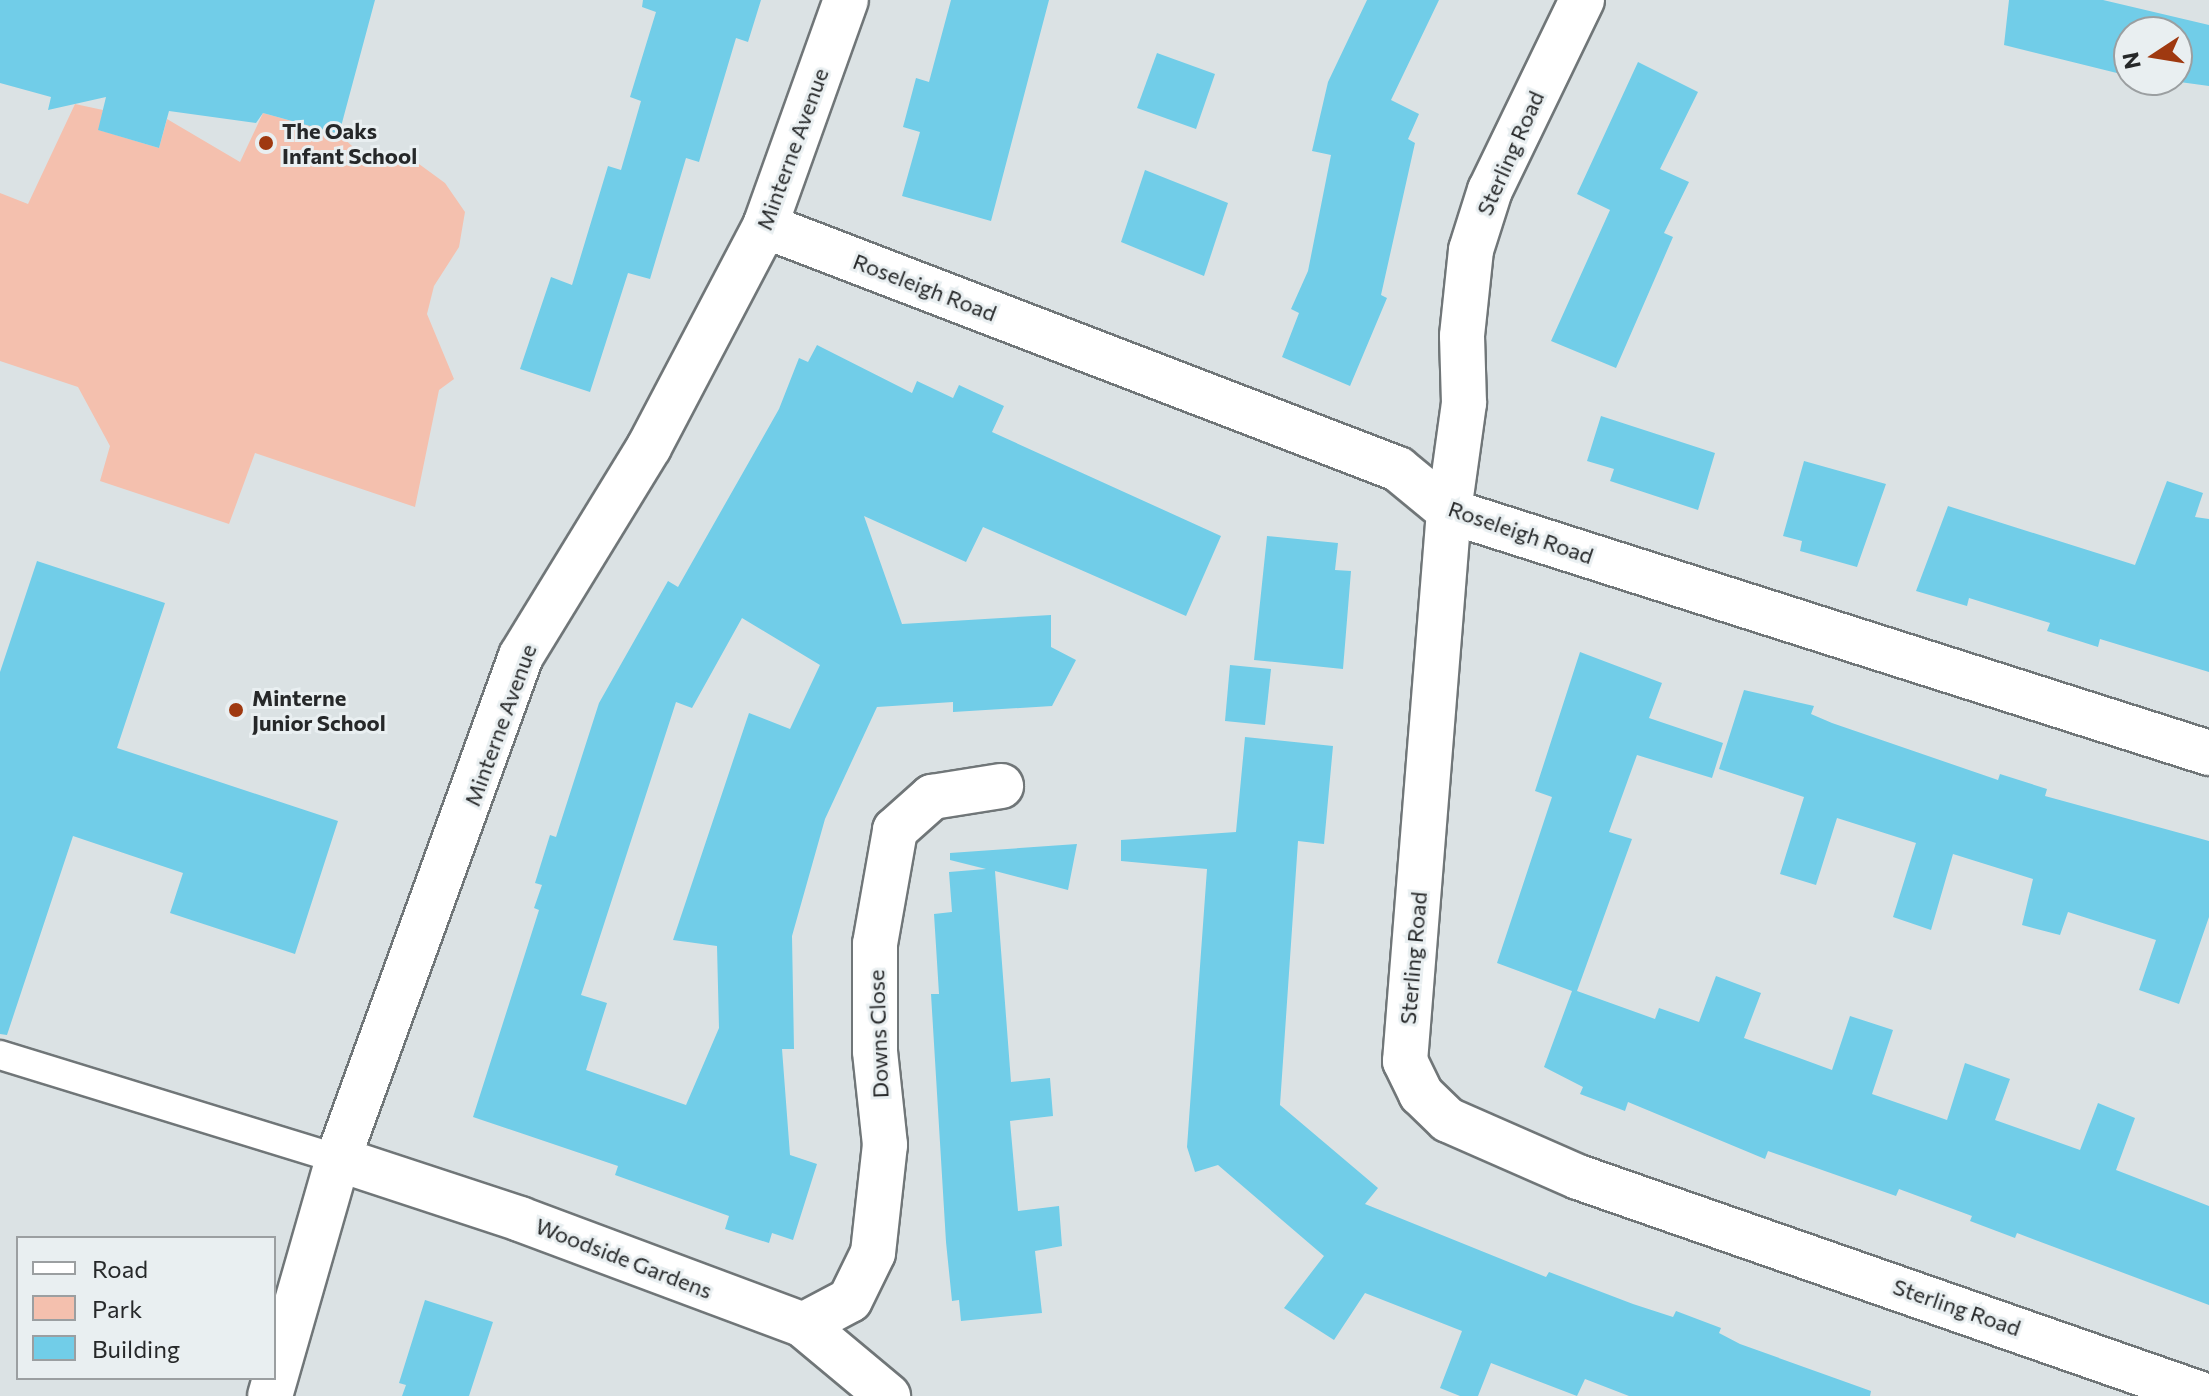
<!DOCTYPE html>
<html>
<head>
<meta charset="utf-8">
<style>
	body { margin:0 }
	#map { position:relative; width:2209px; height:1396px; overflow:hidden; background:#dbe2e4; font-family:Commissioner,sans-serif }
	div>[style] { position:absolute }
	.green>* { inset:0; background:#f4c0ae }
	.building>* { inset:0; background:#71cde8 }
	.roads { filter:drop-shadow(2px 0 #707678) drop-shadow(-2px 0 #707678) drop-shadow(0 2px #707678) drop-shadow(0 -2px #707678) }
	.service>* { height:28px; margin:-14px; padding:0 14px; transform-origin:14px; border-radius:14px; background:#fff }
	.minor>* { height:44px; margin:-22px; padding:0 22px; transform-origin:22px; border-radius:22px; background:#fff }
	.dots>* { width:22px; height:22px; translate:-50% -50%; box-sizing:border-box; border:4px solid #e9eff1; border-radius:50% }
	span { translate:-50% -50%; white-space:nowrap; text-align:center; line-height:1.15; -webkit-text-stroke:6px #e9eff1; paint-order:stroke }
	.poi-label { font-size:22px; color:#262829; font-weight:700 }
	.left { translate:0 -50%; text-align:left }
	.street-label { font-size:22px; color:#262829 }
	.legend { position:absolute; left:16px; top:1236px; width:260px; height:144px; box-sizing:border-box; background:#e9eff1; border:2px solid #9b9fa1; margin:0; padding:10px 14px; list-style:none; font-size:24px; color:#262829 }
	.legend li { display:flex; align-items:center; gap:16px; height:40px }
	.legend b { width:40px; border:2px solid #9b9fa1 }
	.north { position:absolute; left:2113px; top:16px; width:80px; height:80px; box-sizing:border-box; background:#e9eff1; border:2px solid #9b9fa1; border-radius:50%; rotate:258deg; font-size:22px; font-weight:700; line-height:32px; text-align:center; color:#262829 }
	.north::after { content:''; display:block; margin:auto; width:28px; height:36px; background:#9f3910; clip-path:polygon(50% 0,100% 100%,50% 72%,0 100%) }
</style>
</head>
<body>
<div id="map">
	<div class="green">
		<div style="clip-path:polygon(75px 104px,103px 110px,99px 130px,159px 148px,167px 119px,240px 162px,263px 113px,339px 134px,364px 157px,419px 164px,445px 183px,465px 212px,459px 247px,434px 286px,427px 314px,454px 379px,439px 390px,415px 507px,255px 453px,229px 524px,100px 481px,110px 446px,78px 387px,0 361px,0 193px,28px 204px)"></div>
	</div>
	<div class="building">
		<div style="clip-path:polygon(0 0,375px 0,339px 134px,263px 113px,256px 123px,169px 111px,159px 148px,98px 130px,106px 97px,48px 110px,51px 97px,0 83px)"></div>
		<div style="clip-path:polygon(643px 0,761px 0,748px 42px,736px 38px,699px 162px,686px 158px,650px 279px,628px 273px,590px 392px,520px 369px,551px 277px,572px 285px,608px 166px,621px 170px,641px 101px,630px 97px,656px 12px,642px 7px)"></div>
		<div style="clip-path:polygon(951px 0,1049px 0,991px 221px,902px 196px,920px 132px,903px 127px,916px 78px,929px 82px)"></div>
		<div style="clip-path:polygon(1367px 0,1439px 0,1391px 100px,1419px 114px,1408px 139px,1415px 143px,1381px 295px,1387px 298px,1350px 386px,1282px 357px,1299px 313px,1291px 309px,1308px 271px,1331px 155px,1312px 151px,1328px 82px)"></div>
		<div style="clip-path:polygon(2009px 0,2103px 0,2209px 25px,2209px 86px,2165px 80px,2177px 80px,2177px 32px,2129px 32px,2129px 76px,2004px 45px)"></div>
		<div style="clip-path:polygon(1157px 53px,1215px 74px,1196px 129px,1137px 108px)"></div>
		<div style="clip-path:polygon(1638px 62px,1698px 92px,1660px 169px,1689px 182px,1664px 233px,1673px 237px,1616px 368px,1551px 341px,1610px 210px,1577px 194px)"></div>
		<div style="clip-path:polygon(1145px 170px,1228px 203px,1204px 276px,1121px 242px)"></div>
		<div style="clip-path:polygon(evenodd,817px 345px,912px 393px,917px 381px,953px 398px,959px 385px,1004px 406px,992px 432px,1221px 536px,1186px 616px,983px 527px,966px 562px,864px 516px,902px 624px,1051px 615px,1051px 647px,1076px 660px,1052px 706px,953px 712px,953px 702px,877px 707px,825px 819px,792px 936px,794px 1049px,782px 1049px,790px 1155px,817px 1164px,793px 1240px,772px 1233px,769px 1243px,725px 1229px,729px 1216px,615px 1175px,618px 1166px,473px 1117px,539px 910px,534px 908px,542px 885px,535px 883px,550px 835px,556px 837px,599px 703px,668px 581px,678px 587px,779px 409px,799px 358px,808px 362px,817px 345px,742px 618px,820px 665px,790px 729px,749px 713px,673px 940px,717px 946px,719px 1028px,686px 1105px,586px 1070px,607px 1003px,581px 995px,676px 702px,692px 708px,742px 618px)"></div>
		<div style="clip-path:polygon(1601px 416px,1715px 453px,1698px 510px,1610px 481px,1614px 469px,1587px 461px)"></div>
		<div style="clip-path:polygon(1804px 461px,1886px 484px,1857px 567px,1800px 551px,1802px 541px,1783px 536px)"></div>
		<div style="clip-path:polygon(2167px 481px,2203px 493px,2195px 517px,2209px 519px,2209px 672px,2100px 639px,2098px 647px,2076px 640px,2047px 631px,2050px 623px,1969px 598px,1967px 606px,1916px 591px,1948px 506px,2135px 565px)"></div>
		<div style="clip-path:polygon(1267px 536px,1338px 543px,1335px 570px,1351px 571px,1343px 669px,1254px 660px)"></div>
		<div style="clip-path:polygon(37px 561px,165px 603px,117px 748px,338px 821px,295px 954px,170px 913px,183px 873px,73px 836px,7px 1035px,0 1034px,0 672px)"></div>
		<div style="clip-path:polygon(1580px 652px,1662px 683px,1649px 718px,1723px 743px,1712px 778px,1637px 755px,1609px 832px,1632px 839px,1577px 991px,1655px 1019px,1659px 1008px,1699px 1022px,1716px 976px,1761px 993px,1744px 1038px,1832px 1070px,1850px 1016px,1893px 1030px,1872px 1094px,1947px 1120px,1965px 1063px,2010px 1079px,1995px 1120px,2080px 1150px,2098px 1103px,2135px 1118px,2116px 1170px,2209px 1206px,2209px 1305px,2017px 1233px,2015px 1238px,1970px 1221px,1972px 1216px,1899px 1189px,1896px 1196px,1768px 1151px,1765px 1159px,1628px 1102px,1625px 1111px,1580px 1094px,1583px 1087px,1544px 1067px,1572px 991px,1497px 963px,1552px 797px,1535px 791px)"></div>
		<div style="clip-path:polygon(1230px 665px,1271px 669px,1265px 725px,1225px 721px)"></div>
		<div style="clip-path:polygon(1744px 690px,1814px 706px,1811px 714px,1832px 723px,1998px 780px,2000px 774px,2047px 789px,2045px 796px,2209px 841px,2209px 917px,2179px 1004px,2139px 990px,2156px 940px,2068px 912px,2060px 935px,2022px 925px,2033px 879px,1953px 854px,1931px 930px,1893px 917px,1916px 843px,1837px 818px,1816px 885px,1780px 874px,1804px 797px,1719px 769px)"></div>
		<div style="clip-path:polygon(1245px 737px,1333px 746px,1324px 844px,1298px 841px,1280px 1105px,1378px 1188px,1365px 1204px,1546px 1277px,1549px 1272px,1633px 1304px,1673px 1317px,1676px 1311px,1721px 1328px,1719px 1333px,1740px 1344px,1871px 1391px,1870px 1396px,1629px 1396px,1585px 1379px,1577px 1396px,1491px 1363px,1478px 1396px,1460px 1396px,1440px 1388px,1462px 1331px,1365px 1293px,1334px 1340px,1284px 1308px,1324px 1256px,1218px 1165px,1195px 1172px,1187px 1147px,1207px 869px,1121px 861px,1121px 840px,1236px 832px)"></div>
		<div style="clip-path:polygon(1077px 844px,1068px 890px,995px 871px,1011px 1082px,1050px 1078px,1053px 1116px,1010px 1121px,1018px 1211px,1059px 1206px,1062px 1246px,1035px 1251px,1042px 1313px,961px 1321px,959px 1300px,952px 1301px,946px 1242px,931px 994px,939px 994px,934px 914px,952px 912px,949px 872px,986px 869px,950px 860px,950px 853px)"></div>
		<div style="clip-path:polygon(425px 1300px,493px 1322px,469px 1396px,402px 1396px,406px 1385px,399px 1383px)"></div>
	</div>
	<div class="roads">
		<div class="service">
			<div style="left:0;top:1055px;width:354px;rotate:17.1deg"></div>
		</div>
		<div class="minor">
			<div style="left:1582px;top:0;width:211px;rotate:115.8deg"></div>
			<div style="left:1490px;top:190px;width:63px;rotate:107.6deg"></div>
			<div style="left:1471px;top:250px;width:86px;rotate:96deg"></div>
			<div style="left:1462px;top:336px;width:67px;rotate:88.3deg"></div>
			<div style="left:1464px;top:403px;width:109px;rotate:97.9deg"></div>
			<div style="left:1449px;top:511px;width:552px;rotate:94.57deg"></div>
			<div style="left:1405px;top:1061px;width:37px;rotate:64deg"></div>
			<div style="left:1421px;top:1094px;width:37px;rotate:44deg"></div>
			<div style="left:1448px;top:1120px;width:142px;rotate:23.7deg"></div>
			<div style="left:1578px;top:1177px;width:665px;rotate:19.22deg"></div>
			<div style="left:765px;top:226px;width:678px;rotate:21deg"></div>
			<div style="left:1398px;top:469px;width:66px;rotate:39.5deg"></div>
			<div style="left:1449px;top:511px;width:798px;rotate:17.66deg"></div>
			<div style="left:338px;top:1159px;width:192px;rotate:18.2deg"></div>
			<div style="left:520px;top:1219px;width:302px;rotate:20.5deg"></div>
			<div style="left:803px;top:1325px;width:111px;rotate:39.9deg"></div>
			<div style="left:803px;top:1325px;width:53px;rotate:-28deg"></div>
			<div style="left:850px;top:1300px;width:52px;rotate:-63.9deg"></div>
			<div style="left:873px;top:1253px;width:109px;rotate:-83.7deg"></div>
			<div style="left:885px;top:1145px;width:95px;rotate:-96.1deg"></div>
			<div style="left:875px;top:1051px;width:107px;rotate:-90deg"></div>
			<div style="left:875px;top:944px;width:116px;rotate:-80deg"></div>
			<div style="left:895px;top:830px;width:50px;rotate:-41.7deg"></div>
			<div style="left:932px;top:797px;width:70px;rotate:-9.1deg"></div>
			<div style="left:270px;top:1396px;width:247px;rotate:-74deg"></div>
			<div style="left:338px;top:1159px;width:535px;rotate:-70.01deg"></div>
			<div style="left:521px;top:656px;width:245px;rotate:-58.5deg"></div>
			<div style="left:649px;top:447px;width:250px;rotate:-62.3deg"></div>
			<div style="left:765px;top:226px;width:240px;rotate:-70.3deg"></div>
		</div>
	</div>
	<div class="dots">
		<div style="left:266px;top:143px;background:#9f3910"></div>
		<div style="left:236px;top:710px;background:#9f3910"></div>
	</div>
	<div class="poi-label">
		<span class="left" style="left:282px;top:143px">The Oaks<br>Infant School</span>
		<span class="left" style="left:252px;top:710px">Minterne<br>Junior School</span>
	</div>
	<div class="street-label">
		<span style="left:792px;top:149px;rotate:-70deg">Minterne Avenue</span>
		<span style="left:1510px;top:153px;rotate:-66deg">Sterling Road</span>
		<span style="left:925px;top:287px;rotate:21deg">Roseleigh Road</span>
		<span style="left:1521px;top:532px;rotate:19deg">Roseleigh Road</span>
		<span style="left:500px;top:725px;rotate:-70deg">Minterne Avenue</span>
		<span style="left:1413px;top:958px;rotate:-85deg">Sterling Road</span>
		<span style="left:878px;top:1034px;rotate:-92deg">Downs Close</span>
		<span style="left:624px;top:1258px;rotate:21deg">Woodside Gardens</span>
		<span style="left:1957px;top:1307px;rotate:19deg">Sterling Road</span>
	</div>
	<ul class="legend">
	<li><b style="height:10px;background:#fff"></b>Road</li>
	<li><b style="height:22px;background:#f4c0ae"></b>Park</li>
	<li><b style="height:22px;background:#71cde8"></b>Building</li>
	</ul>
	<div class="north">N</div>
</div>
</body>
</html>
